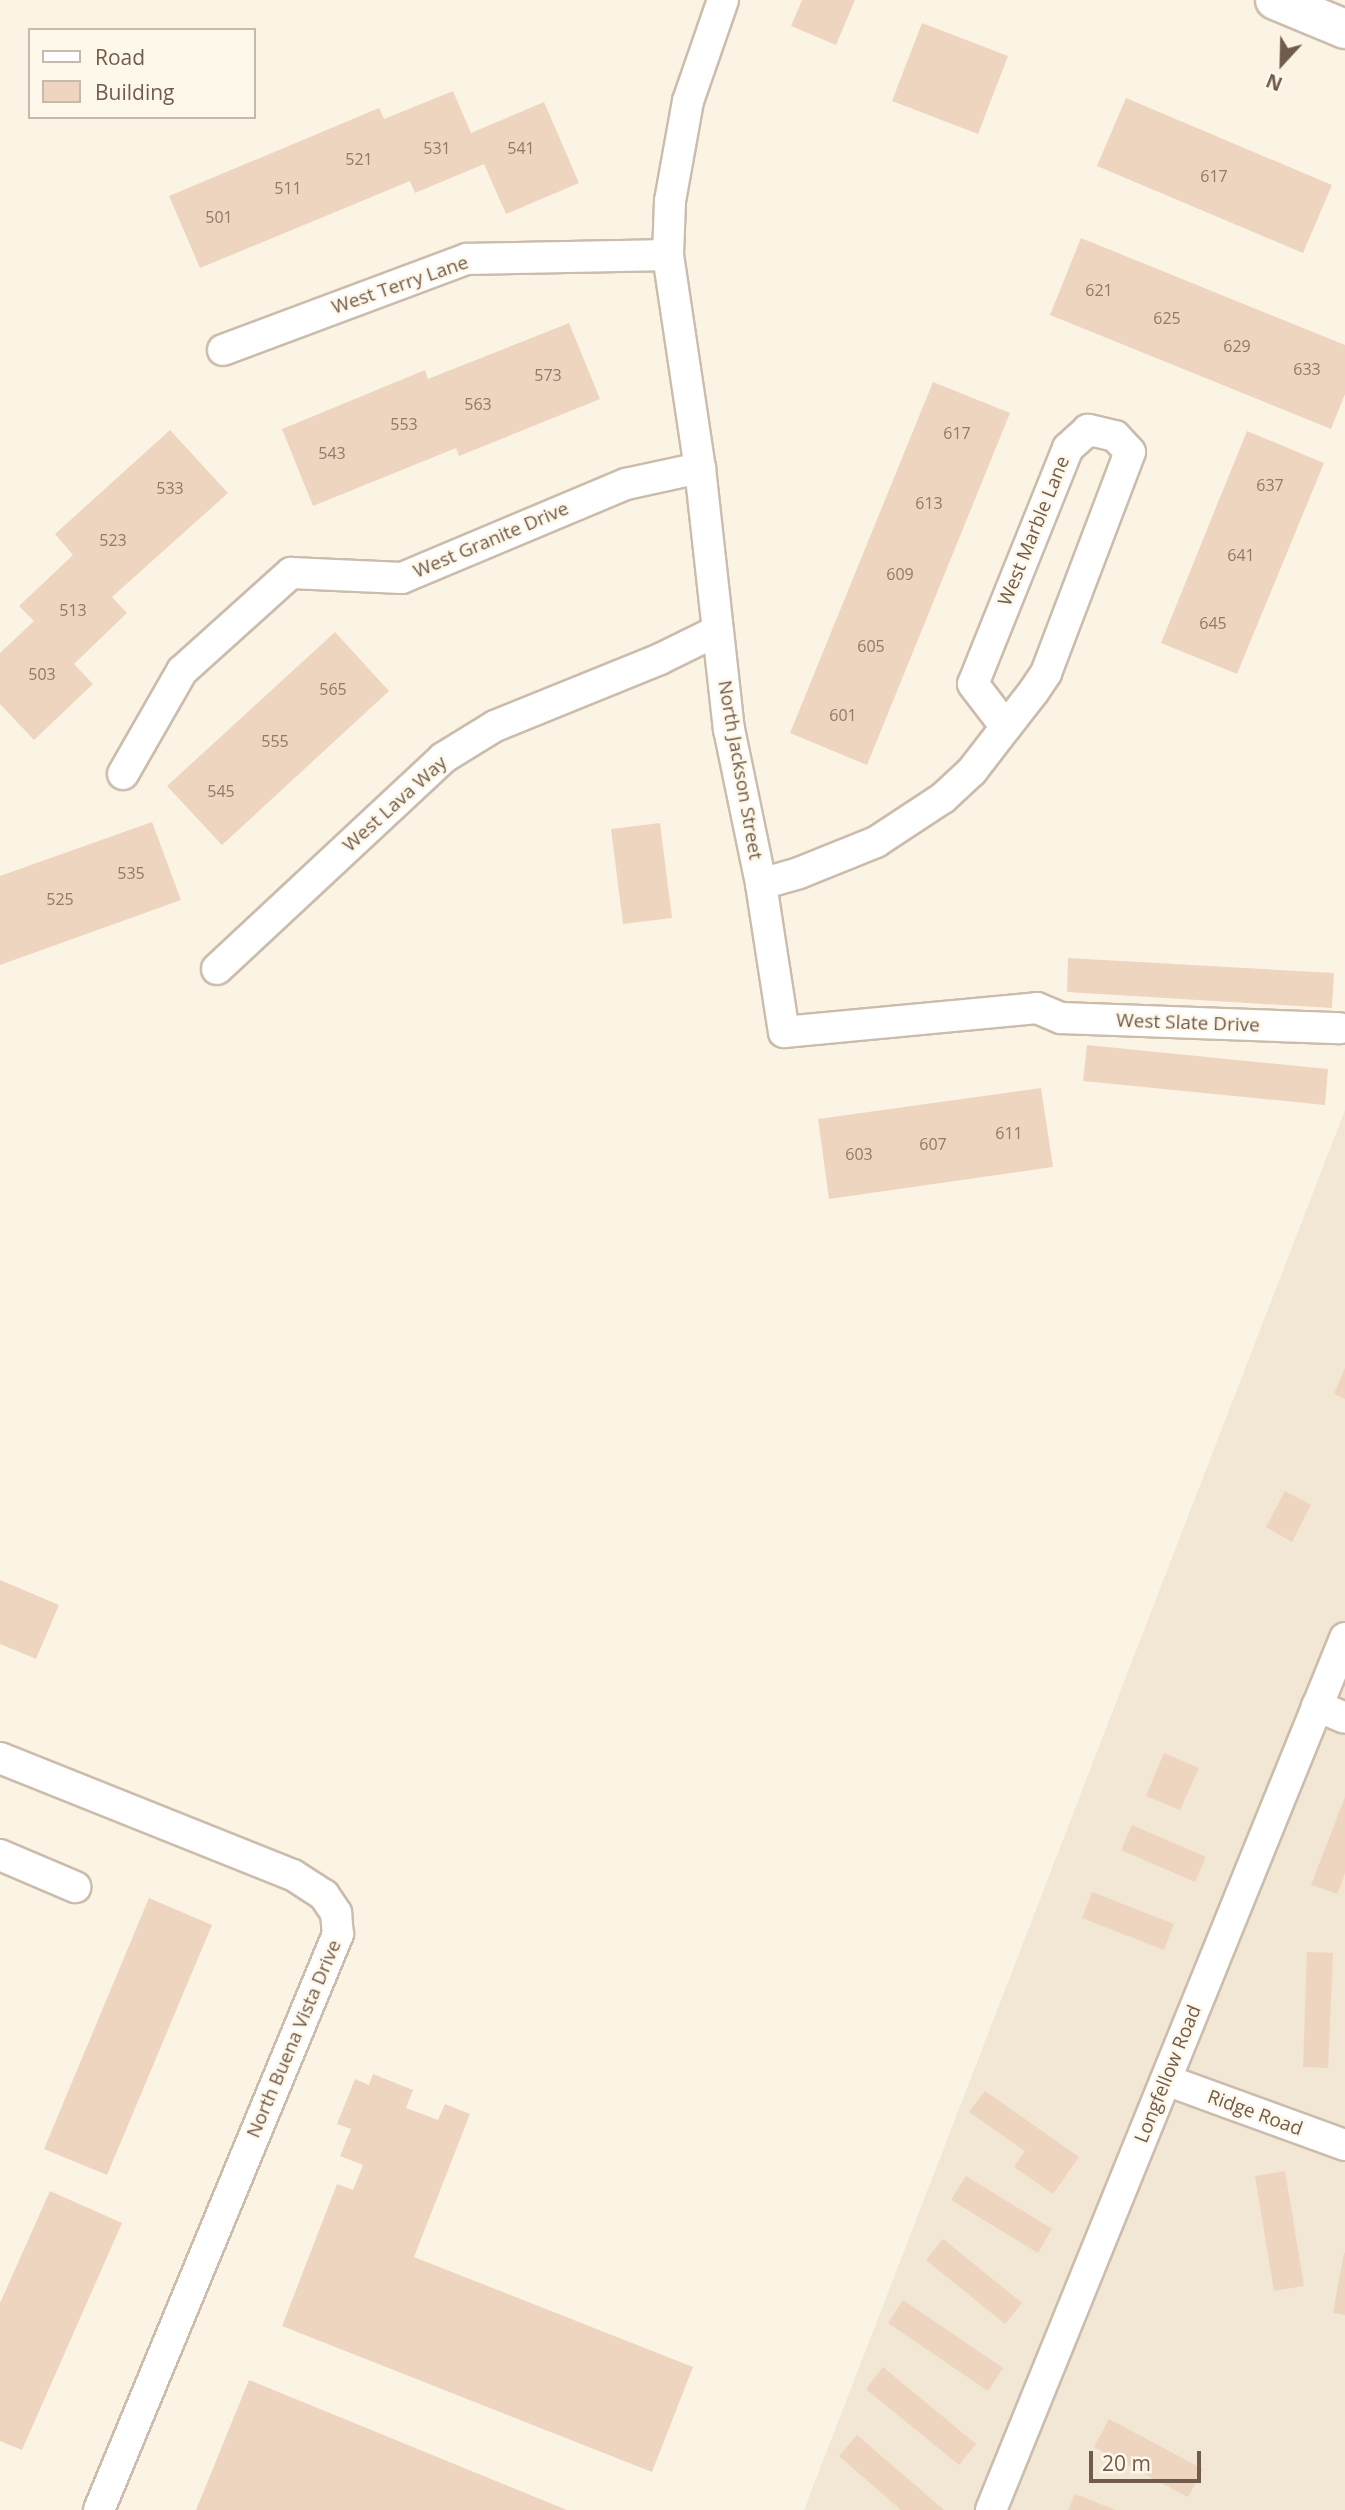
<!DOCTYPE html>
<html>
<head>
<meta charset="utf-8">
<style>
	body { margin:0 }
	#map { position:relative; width:1345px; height:2510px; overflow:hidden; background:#fbf4e5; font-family:"Open Sans",sans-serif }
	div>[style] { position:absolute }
	.residential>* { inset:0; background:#f2e6d4 }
	.building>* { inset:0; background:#eed5bf }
	.roads { filter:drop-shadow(2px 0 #cbbcac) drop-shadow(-2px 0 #cbbcac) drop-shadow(0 2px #cbbcac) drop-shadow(0 -2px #cbbcac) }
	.minor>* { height:30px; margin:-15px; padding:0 15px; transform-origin:15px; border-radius:15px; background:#fff }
	.secondary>* { height:38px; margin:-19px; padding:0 19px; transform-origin:19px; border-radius:19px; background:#fff }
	span { translate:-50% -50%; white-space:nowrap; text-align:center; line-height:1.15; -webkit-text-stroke:5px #fef8eb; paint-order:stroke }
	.number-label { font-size:16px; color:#907a69 }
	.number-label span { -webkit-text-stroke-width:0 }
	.street-label { font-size:19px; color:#715c4c }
	.legend { position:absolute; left:28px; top:28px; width:228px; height:91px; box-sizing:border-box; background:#fef8eb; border:2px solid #c6baab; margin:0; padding:9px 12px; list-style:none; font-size:21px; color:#715c4c }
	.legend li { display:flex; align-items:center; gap:14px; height:35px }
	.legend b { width:35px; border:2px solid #c6baab }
	.north { position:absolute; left:1247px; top:28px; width:70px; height:70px; -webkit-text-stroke:5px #fef8eb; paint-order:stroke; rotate:202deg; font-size:19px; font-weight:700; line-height:28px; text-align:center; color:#715c4c }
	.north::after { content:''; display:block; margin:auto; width:24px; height:32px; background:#715c4c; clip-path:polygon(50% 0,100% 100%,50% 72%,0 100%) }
	.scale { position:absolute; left:1089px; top:2451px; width:112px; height:32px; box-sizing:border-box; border:4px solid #715c4c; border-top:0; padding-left:9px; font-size:21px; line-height:24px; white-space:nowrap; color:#715c4c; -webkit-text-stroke:5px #fef8eb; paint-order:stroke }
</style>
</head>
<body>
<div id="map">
	<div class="residential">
		<div style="clip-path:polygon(1345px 1110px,1345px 2510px,804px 2510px)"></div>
	</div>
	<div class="building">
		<div style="clip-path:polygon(802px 0,855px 0,836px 45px,791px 26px)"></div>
		<div style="clip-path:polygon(922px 23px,1008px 56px,978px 134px,892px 101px)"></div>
		<div style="clip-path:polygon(453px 91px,471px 133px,544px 102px,579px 183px,506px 214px,484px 164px,415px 193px,410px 181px,200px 268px,169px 196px,379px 108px,384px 119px)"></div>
		<div style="clip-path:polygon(1126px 98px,1332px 185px,1303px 253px,1097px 166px)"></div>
		<div style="clip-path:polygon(1081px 238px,1345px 345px,1345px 394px,1331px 429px,1050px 315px)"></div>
		<div style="clip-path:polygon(569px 323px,600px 399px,459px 456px,456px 448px,313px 506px,282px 429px,425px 370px,428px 379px)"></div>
		<div style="clip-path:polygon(933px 382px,1010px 413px,867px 765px,790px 733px)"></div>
		<div style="clip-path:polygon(170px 430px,228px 493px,112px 597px,127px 613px,74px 664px,93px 684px,34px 740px,0 704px,0 653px,34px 621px,19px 606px,73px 555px,55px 534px)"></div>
		<div style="clip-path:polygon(1247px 431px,1324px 463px,1237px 674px,1161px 643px)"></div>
		<div style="clip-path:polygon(335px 632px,389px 691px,222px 845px,167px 786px)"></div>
		<div style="clip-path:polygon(152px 822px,181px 900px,0 965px,0 876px)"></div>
		<div style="clip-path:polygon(660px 823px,672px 918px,623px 924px,611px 829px)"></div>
		<div style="clip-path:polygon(1068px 958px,1334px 973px,1332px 1008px,1067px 992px)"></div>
		<div style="clip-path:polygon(1087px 1045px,1328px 1069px,1325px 1105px,1083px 1081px)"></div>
		<div style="clip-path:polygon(1041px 1088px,1053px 1167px,829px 1199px,818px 1119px)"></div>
		<div style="clip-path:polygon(1345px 1368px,1345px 1399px,1334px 1394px)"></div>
		<div style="clip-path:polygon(1285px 1491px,1311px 1505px,1292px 1542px,1266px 1527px)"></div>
		<div style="clip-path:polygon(0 1580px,59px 1605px,36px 1659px,0 1644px)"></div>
		<div style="clip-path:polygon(1164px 1753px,1199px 1768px,1180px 1810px,1146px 1796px)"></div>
		<div style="clip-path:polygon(1345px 1797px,1345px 1873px,1337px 1894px,1311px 1885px)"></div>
		<div style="clip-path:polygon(1132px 1825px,1206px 1857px,1195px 1882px,1121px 1850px)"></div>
		<div style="clip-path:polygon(1092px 1892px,1174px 1924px,1164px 1950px,1082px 1918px)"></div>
		<div style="clip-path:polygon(149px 1898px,212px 1925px,107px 2175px,44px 2149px)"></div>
		<div style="clip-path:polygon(1307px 1952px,1333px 1953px,1328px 2068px,1303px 2067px)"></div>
		<div style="clip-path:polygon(373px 2074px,413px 2090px,406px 2108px,438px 2120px,445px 2104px,470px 2114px,414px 2257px,693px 2367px,652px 2472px,282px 2326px,337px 2184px,353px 2190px,363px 2165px,340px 2156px,351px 2129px,337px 2124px,355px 2079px,369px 2085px)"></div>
		<div style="clip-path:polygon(985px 2091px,1079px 2157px,1053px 2194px,1014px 2167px,1025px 2151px,969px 2112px)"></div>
		<div style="clip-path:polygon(1285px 2171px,1304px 2286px,1274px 2291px,1255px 2176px)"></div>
		<div style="clip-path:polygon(966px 2176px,1052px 2229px,1038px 2253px,951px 2200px)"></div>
		<div style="clip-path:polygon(50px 2191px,122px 2223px,22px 2450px,0 2441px,0 2303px)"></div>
		<div style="clip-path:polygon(943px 2239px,1022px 2303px,1005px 2324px,926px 2260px)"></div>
		<div style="clip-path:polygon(1344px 2253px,1345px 2253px,1345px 2315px,1333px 2313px)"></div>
		<div style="clip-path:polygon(903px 2300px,1003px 2368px,988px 2391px,888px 2323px)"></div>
		<div style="clip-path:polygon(883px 2367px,976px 2444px,959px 2465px,866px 2389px)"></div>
		<div style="clip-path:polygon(249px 2380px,567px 2510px,196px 2510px)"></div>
		<div style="clip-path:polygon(1109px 2419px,1203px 2469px,1188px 2497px,1094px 2447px)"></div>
		<div style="clip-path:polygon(857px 2435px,944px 2510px,901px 2510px,839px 2456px)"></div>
		<div style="clip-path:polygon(1075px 2494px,1116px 2510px,1068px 2510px)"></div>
	</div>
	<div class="roads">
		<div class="minor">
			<div style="left:723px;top:0;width:107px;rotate:109.1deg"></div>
			<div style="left:688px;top:101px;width:102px;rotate:100.2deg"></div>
			<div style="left:670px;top:201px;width:54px;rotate:92.1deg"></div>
			<div style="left:668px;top:255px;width:215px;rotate:81.5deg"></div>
			<div style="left:700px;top:468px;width:263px;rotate:83.7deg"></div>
			<div style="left:729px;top:729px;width:158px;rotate:78.3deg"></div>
			<div style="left:761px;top:884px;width:150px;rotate:81.2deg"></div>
			<div style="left:784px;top:1032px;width:254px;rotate:-5.4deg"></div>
			<div style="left:1037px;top:1008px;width:26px;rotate:23deg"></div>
			<div style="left:1061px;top:1018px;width:279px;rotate:2.1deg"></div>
			<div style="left:223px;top:350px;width:260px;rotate:-20.5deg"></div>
			<div style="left:467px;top:259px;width:201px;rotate:-1.1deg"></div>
			<div style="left:123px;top:774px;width:119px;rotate:-60.2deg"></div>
			<div style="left:182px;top:671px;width:147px;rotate:-42deg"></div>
			<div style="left:291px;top:573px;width:111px;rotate:2.6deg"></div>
			<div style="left:402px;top:578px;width:243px;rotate:-22.8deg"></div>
			<div style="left:626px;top:484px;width:76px;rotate:-12.2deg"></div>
			<div style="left:761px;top:884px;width:40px;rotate:-16deg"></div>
			<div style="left:799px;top:873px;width:83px;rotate:-21.9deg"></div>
			<div style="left:876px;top:842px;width:80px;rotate:-33.3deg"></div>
			<div style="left:943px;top:798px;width:40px;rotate:-43deg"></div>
			<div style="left:972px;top:771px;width:56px;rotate:-52.3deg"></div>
			<div style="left:1006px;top:727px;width:46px;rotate:-52.1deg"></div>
			<div style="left:1034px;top:691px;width:22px;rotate:-56deg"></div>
			<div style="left:1046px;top:673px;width:236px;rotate:-69.2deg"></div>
			<div style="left:1130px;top:452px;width:22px;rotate:-133deg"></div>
			<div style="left:1115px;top:436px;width:28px;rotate:-167deg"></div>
			<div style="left:1088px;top:430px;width:27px;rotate:138deg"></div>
			<div style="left:1068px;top:448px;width:254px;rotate:111.9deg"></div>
			<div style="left:973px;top:684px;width:54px;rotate:52.5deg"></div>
			<div style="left:217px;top:969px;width:309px;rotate:-43deg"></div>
			<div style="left:443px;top:758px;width:61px;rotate:-31.6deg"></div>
			<div style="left:495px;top:726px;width:178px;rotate:-22.1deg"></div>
			<div style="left:660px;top:659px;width:64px;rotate:-26.2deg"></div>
			<div style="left:1317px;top:1706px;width:30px;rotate:23deg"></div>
			<div style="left:0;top:1758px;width:315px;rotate:21.8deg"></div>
			<div style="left:293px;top:1875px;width:37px;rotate:33deg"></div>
			<div style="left:324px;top:1895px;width:22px;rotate:56deg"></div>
			<div style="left:336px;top:1913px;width:21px;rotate:85deg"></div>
			<div style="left:338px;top:1934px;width:624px;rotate:112.54deg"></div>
			<div style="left:0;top:1855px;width:82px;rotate:23.1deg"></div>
			<div style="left:1166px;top:2080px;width:190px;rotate:20deg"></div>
			<div style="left:991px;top:2510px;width:941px;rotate:-67.9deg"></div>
		</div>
		<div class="secondary">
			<div style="left:1275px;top:0;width:76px;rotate:22.5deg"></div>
		</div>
	</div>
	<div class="number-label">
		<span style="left:437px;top:148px">531</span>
		<span style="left:521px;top:148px">541</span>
		<span style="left:359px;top:159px">521</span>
		<span style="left:1214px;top:176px">617</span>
		<span style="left:288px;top:188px">511</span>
		<span style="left:219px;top:217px">501</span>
		<span style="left:1099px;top:290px">621</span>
		<span style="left:1167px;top:318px">625</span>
		<span style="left:1237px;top:346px">629</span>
		<span style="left:1307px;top:369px">633</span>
		<span style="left:548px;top:375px">573</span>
		<span style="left:478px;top:404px">563</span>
		<span style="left:404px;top:424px">553</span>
		<span style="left:957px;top:433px">617</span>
		<span style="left:332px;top:453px">543</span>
		<span style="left:1270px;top:485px">637</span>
		<span style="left:170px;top:488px">533</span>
		<span style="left:929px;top:503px">613</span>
		<span style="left:113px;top:540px">523</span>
		<span style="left:1241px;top:555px">641</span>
		<span style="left:900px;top:574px">609</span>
		<span style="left:73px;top:610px">513</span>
		<span style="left:1213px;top:623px">645</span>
		<span style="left:871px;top:646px">605</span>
		<span style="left:42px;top:674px">503</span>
		<span style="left:333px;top:689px">565</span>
		<span style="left:843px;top:715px">601</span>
		<span style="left:275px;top:741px">555</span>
		<span style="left:221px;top:791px">545</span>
		<span style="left:131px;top:873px">535</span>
		<span style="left:60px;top:899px">525</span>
		<span style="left:1009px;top:1133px">611</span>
		<span style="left:933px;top:1144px">607</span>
		<span style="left:859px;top:1154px">603</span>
	</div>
	<div class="street-label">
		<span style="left:400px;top:285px;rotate:-19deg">West Terry Lane</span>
		<span style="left:1034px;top:531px;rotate:-68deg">West Marble Lane</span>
		<span style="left:491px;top:540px;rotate:-23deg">West Granite Drive</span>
		<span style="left:740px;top:770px;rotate:80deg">North Jackson Street</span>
		<span style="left:395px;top:804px;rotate:-42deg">West Lava Way</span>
		<span style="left:1188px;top:1023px;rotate:2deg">West Slate Drive</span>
		<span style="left:294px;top:2039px;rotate:-67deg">North Buena Vista Drive</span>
		<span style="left:1168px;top:2074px;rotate:-68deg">Longfellow Road</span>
		<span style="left:1255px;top:2113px;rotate:20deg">Ridge Road</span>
	</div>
	<ul class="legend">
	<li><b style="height:9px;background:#fff"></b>Road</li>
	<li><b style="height:19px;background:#eed5bf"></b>Building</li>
	</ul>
	<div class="north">N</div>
	<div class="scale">20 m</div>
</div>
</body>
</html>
